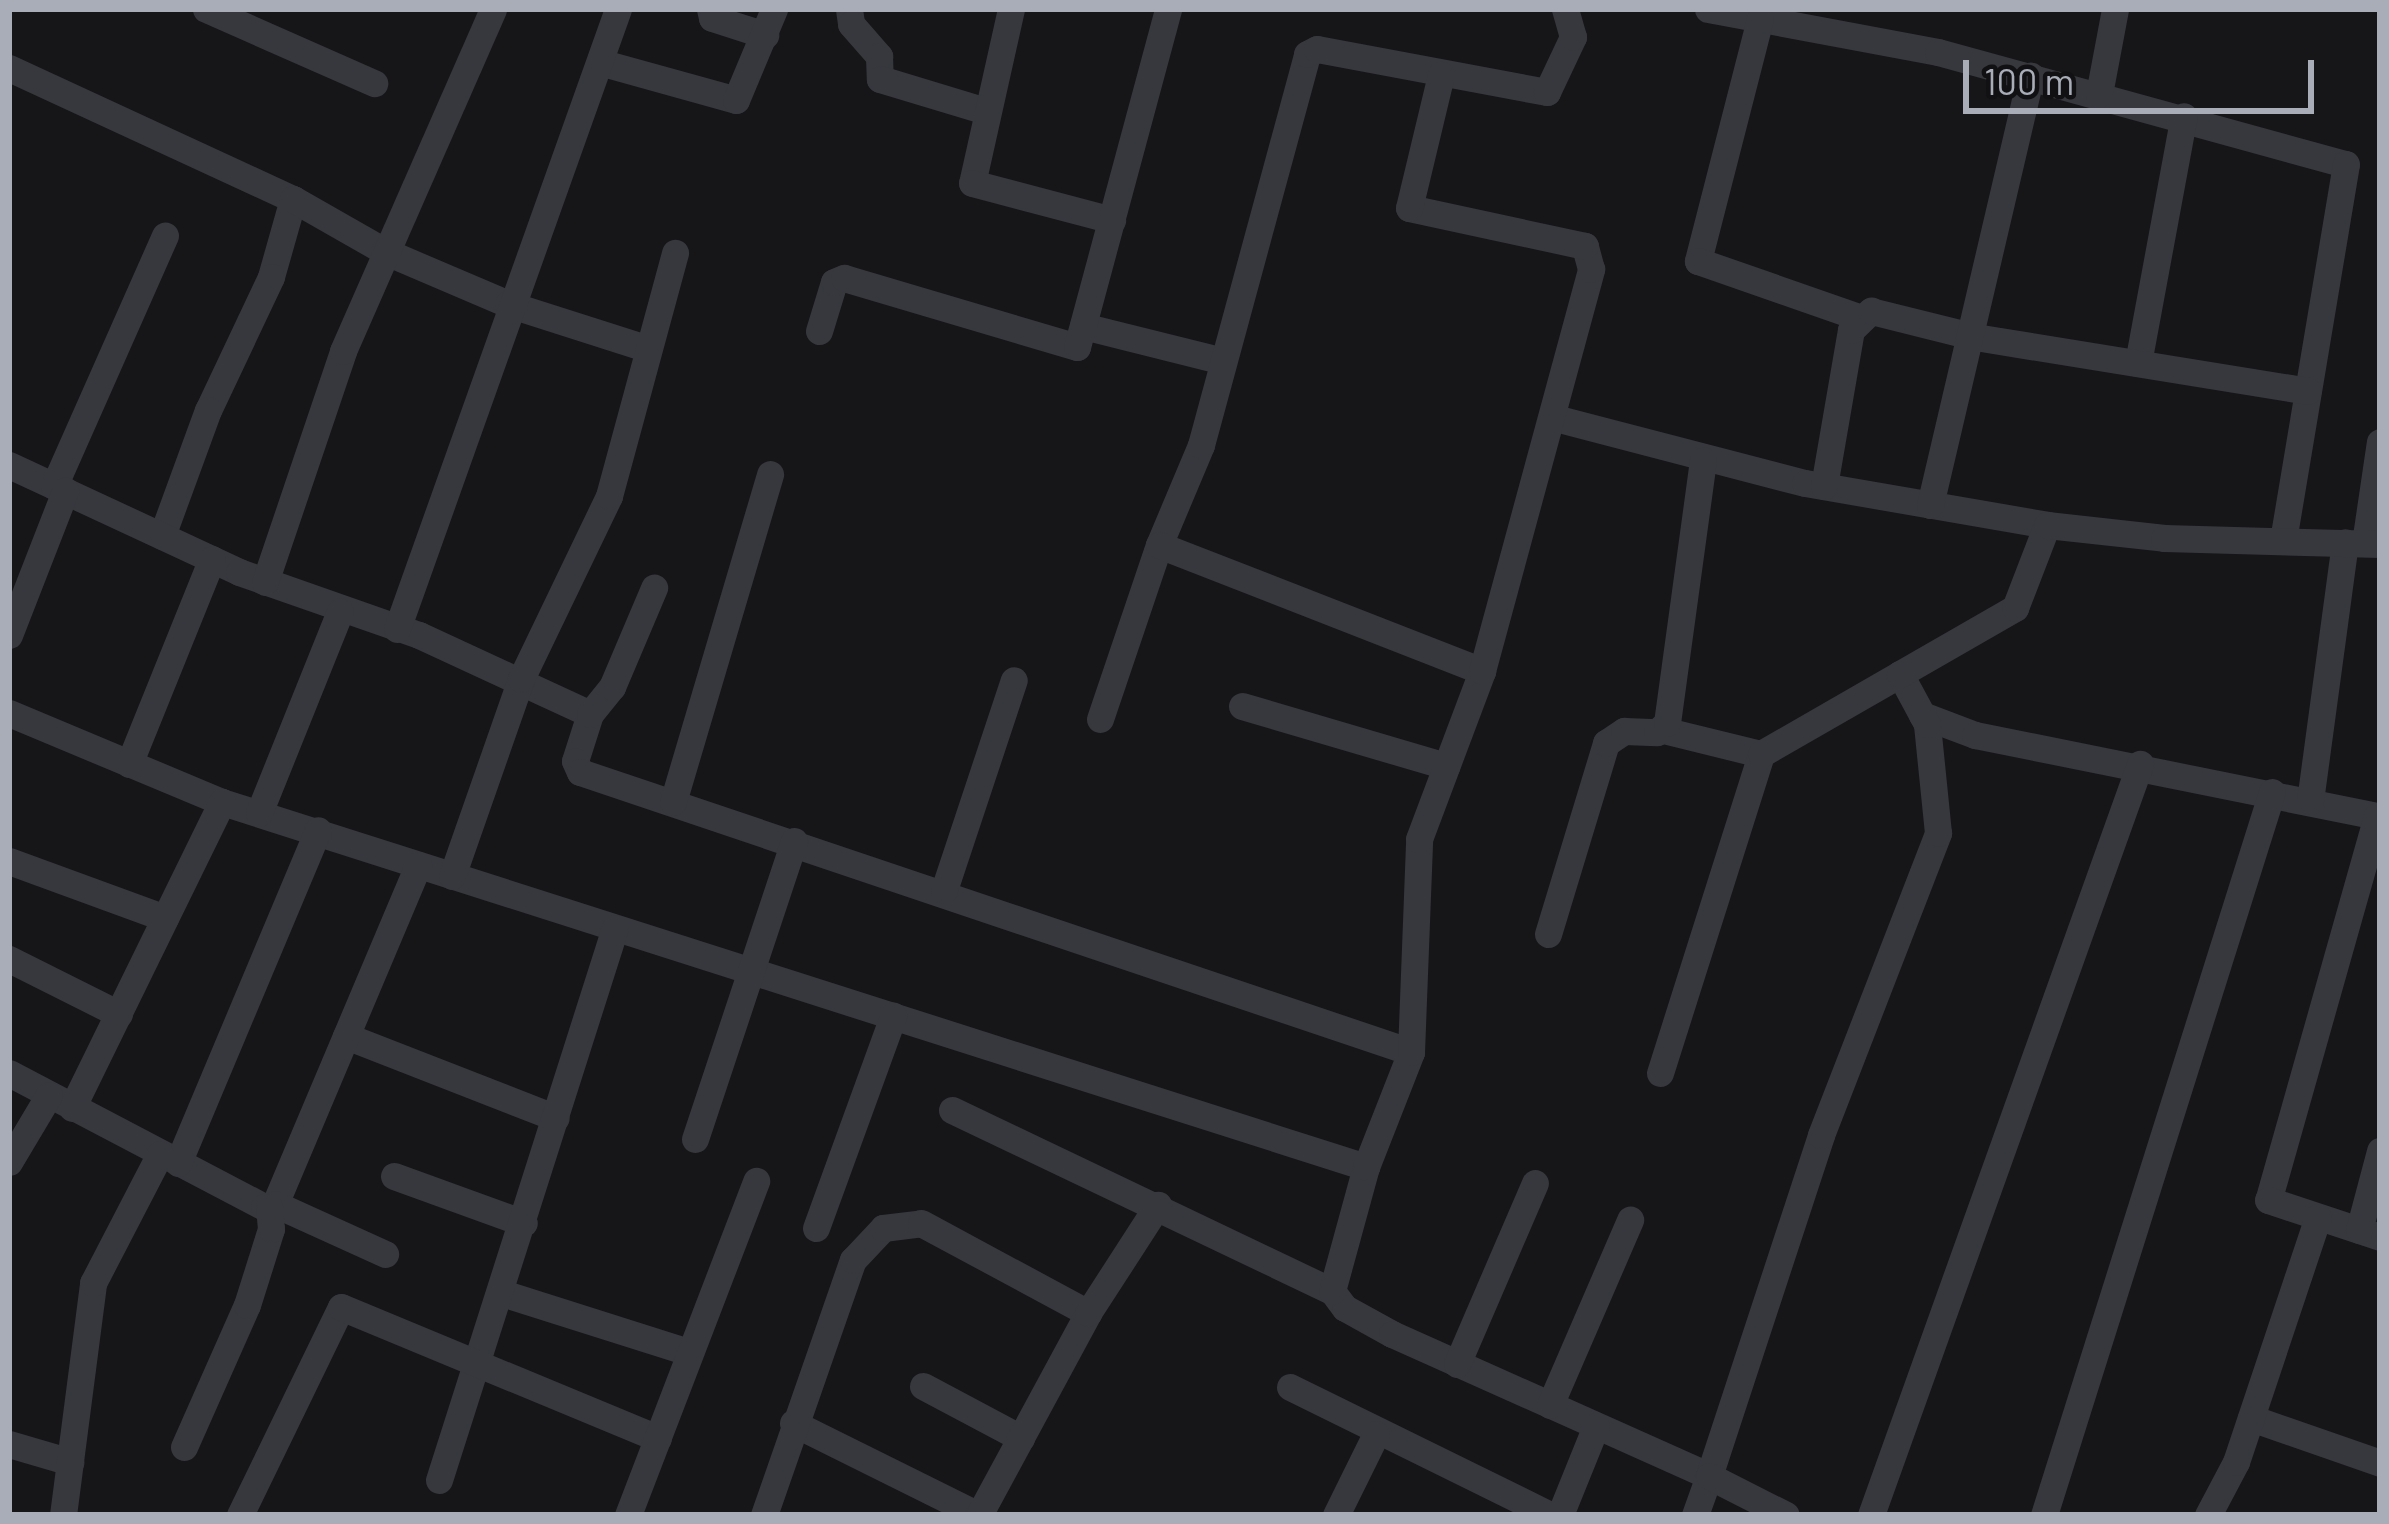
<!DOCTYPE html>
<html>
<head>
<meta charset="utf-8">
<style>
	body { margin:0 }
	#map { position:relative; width:2389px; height:1524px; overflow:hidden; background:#161618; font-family:Barlow,sans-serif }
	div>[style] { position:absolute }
	.street>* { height:27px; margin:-13.5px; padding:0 13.5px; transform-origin:13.5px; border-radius:13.5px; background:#37383d }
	span { translate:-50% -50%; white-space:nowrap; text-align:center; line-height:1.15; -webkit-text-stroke:9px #111113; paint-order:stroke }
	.frame { position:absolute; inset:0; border:12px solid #a8adb8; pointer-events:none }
	.scale { position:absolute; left:1963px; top:60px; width:351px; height:54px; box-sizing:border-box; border:6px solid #a8adb8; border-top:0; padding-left:15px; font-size:36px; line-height:42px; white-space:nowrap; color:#a8adb8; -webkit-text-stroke:9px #111113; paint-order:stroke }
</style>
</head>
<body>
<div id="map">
	<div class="street">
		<div style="left:206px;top:9px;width:184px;rotate:23.8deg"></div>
		<div style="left:710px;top:9px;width:9px;rotate:77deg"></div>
		<div style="left:712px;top:18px;width:56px;rotate:17.8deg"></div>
		<div style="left:849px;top:9px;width:15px;rotate:82deg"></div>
		<div style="left:851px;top:24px;width:43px;rotate:48.8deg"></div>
		<div style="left:879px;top:56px;width:23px;rotate:88deg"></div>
		<div style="left:880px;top:79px;width:111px;rotate:16.8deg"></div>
		<div style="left:1011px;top:9px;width:178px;rotate:102.6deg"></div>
		<div style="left:972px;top:183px;width:145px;rotate:14.8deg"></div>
		<div style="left:1708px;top:9px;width:234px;rotate:10.6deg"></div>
		<div style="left:1938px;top:52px;width:423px;rotate:15.4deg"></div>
		<div style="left:2346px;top:164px;width:381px;rotate:99.5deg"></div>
		<div style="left:1760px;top:19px;width:250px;rotate:104.4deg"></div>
		<div style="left:1698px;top:261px;width:170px;rotate:19.2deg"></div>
		<div style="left:603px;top:63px;width:138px;rotate:15.5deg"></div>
		<div style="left:736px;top:100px;width:99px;rotate:-67.3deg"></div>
		<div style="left:9px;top:68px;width:313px;rotate:24.8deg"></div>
		<div style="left:293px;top:199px;width:81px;rotate:105.8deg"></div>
		<div style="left:271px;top:277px;width:147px;rotate:115.3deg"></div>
		<div style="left:208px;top:410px;width:134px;rotate:110.1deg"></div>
		<div style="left:2099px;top:94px;width:86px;rotate:-79.3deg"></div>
		<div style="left:293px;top:199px;width:105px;rotate:29.7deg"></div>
		<div style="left:384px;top:251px;width:135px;rotate:23.1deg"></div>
		<div style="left:508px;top:304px;width:145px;rotate:17.7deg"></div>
		<div style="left:1083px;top:326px;width:144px;rotate:14deg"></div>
		<div style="left:819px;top:331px;width:51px;rotate:-73deg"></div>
		<div style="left:834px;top:282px;width:11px;rotate:-22deg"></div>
		<div style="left:844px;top:278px;width:243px;rotate:16.5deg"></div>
		<div style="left:1077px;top:347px;width:350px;rotate:-74.9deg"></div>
		<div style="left:2138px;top:363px;width:251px;rotate:-79.5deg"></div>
		<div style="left:1555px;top:418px;width:258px;rotate:14.6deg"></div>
		<div style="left:1805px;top:483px;width:246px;rotate:9.8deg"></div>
		<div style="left:9px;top:465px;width:254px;rotate:24.9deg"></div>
		<div style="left:239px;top:572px;width:191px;rotate:19.3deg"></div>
		<div style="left:419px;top:635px;width:188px;rotate:24.8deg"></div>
		<div style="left:590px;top:714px;width:49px;rotate:107.7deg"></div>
		<div style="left:575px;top:761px;width:12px;rotate:66deg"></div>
		<div style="left:580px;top:772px;width:877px;rotate:18.62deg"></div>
		<div style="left:54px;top:486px;width:274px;rotate:-66.1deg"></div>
		<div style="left:1824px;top:486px;width:158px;rotate:-80.2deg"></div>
		<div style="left:1851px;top:330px;width:28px;rotate:-44deg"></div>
		<div style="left:1871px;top:311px;width:107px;rotate:14deg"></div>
		<div style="left:1975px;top:337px;width:337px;rotate:9.2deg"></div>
		<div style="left:1930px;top:505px;width:441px;rotate:-76.8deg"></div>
		<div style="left:2365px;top:543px;width:102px;rotate:-81.6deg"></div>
		<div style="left:1159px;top:545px;width:108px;rotate:-67.2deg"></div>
		<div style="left:1201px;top:445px;width:405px;rotate:-74.8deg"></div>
		<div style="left:1307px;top:54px;width:11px;rotate:-27deg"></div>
		<div style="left:1317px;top:49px;width:234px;rotate:10.6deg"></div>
		<div style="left:1547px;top:92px;width:61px;rotate:-64.7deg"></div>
		<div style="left:1573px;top:37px;width:29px;rotate:-106deg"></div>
		<div style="left:265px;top:582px;width:244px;rotate:-71.3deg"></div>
		<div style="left:343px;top:351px;width:373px;rotate:-66.3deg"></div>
		<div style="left:397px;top:629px;width:658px;rotate:-70.38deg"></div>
		<div style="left:9px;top:635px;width:155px;rotate:-68.7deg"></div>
		<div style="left:1242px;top:706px;width:213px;rotate:16.4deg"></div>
		<div style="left:9px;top:713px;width:231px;rotate:22.7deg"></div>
		<div style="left:222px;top:802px;width:1201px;rotate:17.7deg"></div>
		<div style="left:590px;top:714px;width:35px;rotate:-51deg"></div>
		<div style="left:612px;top:687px;width:108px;rotate:-67deg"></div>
		<div style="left:1922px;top:715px;width:57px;rotate:20.7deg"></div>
		<div style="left:1975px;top:735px;width:410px;rotate:11.4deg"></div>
		<div style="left:2377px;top:816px;width:399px;rotate:105.8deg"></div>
		<div style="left:2268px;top:1200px;width:118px;rotate:18.3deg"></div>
		<div style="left:1100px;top:719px;width:184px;rotate:-71.3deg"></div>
		<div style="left:1159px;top:545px;width:347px;rotate:21.3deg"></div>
		<div style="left:1663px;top:730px;width:101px;rotate:13.8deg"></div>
		<div style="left:129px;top:764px;width:221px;rotate:-68deg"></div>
		<div style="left:2310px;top:801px;width:261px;rotate:-82.3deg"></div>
		<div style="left:673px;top:802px;width:342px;rotate:-73.5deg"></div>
		<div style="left:259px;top:813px;width:217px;rotate:-68.1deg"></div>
		<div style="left:9px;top:861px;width:166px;rotate:20.1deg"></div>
		<div style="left:452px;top:876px;width:209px;rotate:-70.7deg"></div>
		<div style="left:521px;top:679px;width:203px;rotate:-64.3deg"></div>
		<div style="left:609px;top:496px;width:252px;rotate:-74.8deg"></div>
		<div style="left:944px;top:890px;width:221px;rotate:-71.6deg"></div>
		<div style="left:1548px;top:934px;width:200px;rotate:-73.1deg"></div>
		<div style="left:1606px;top:743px;width:22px;rotate:-34deg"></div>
		<div style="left:1624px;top:731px;width:33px;rotate:2deg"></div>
		<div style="left:1657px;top:732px;width:13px;rotate:-42deg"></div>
		<div style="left:1667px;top:723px;width:265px;rotate:-82.2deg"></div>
		<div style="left:9px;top:959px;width:123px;rotate:26.6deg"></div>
		<div style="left:346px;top:1036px;width:225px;rotate:21.3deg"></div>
		<div style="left:9px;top:1073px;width:288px;rotate:27.7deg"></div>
		<div style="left:264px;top:1207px;width:11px;rotate:-15deg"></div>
		<div style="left:275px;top:1204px;width:368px;rotate:-67.1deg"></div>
		<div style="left:1660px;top:1073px;width:335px;rotate:-72.4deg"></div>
		<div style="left:1761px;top:754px;width:160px;rotate:-29.9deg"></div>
		<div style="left:72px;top:1108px;width:341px;rotate:-63.9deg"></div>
		<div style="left:952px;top:1110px;width:421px;rotate:25.5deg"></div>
		<div style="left:1332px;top:1291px;width:21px;rotate:53deg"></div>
		<div style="left:1345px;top:1308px;width:54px;rotate:29deg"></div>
		<div style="left:1392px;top:1334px;width:347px;rotate:24.1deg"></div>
		<div style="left:1709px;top:1476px;width:359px;rotate:-71.8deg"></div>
		<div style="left:1821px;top:1135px;width:324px;rotate:-68.8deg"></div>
		<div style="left:1938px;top:833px;width:110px;rotate:-95.8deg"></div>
		<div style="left:1927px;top:724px;width:57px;rotate:-118.4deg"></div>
		<div style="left:1900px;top:674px;width:133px;rotate:-29.9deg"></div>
		<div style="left:2015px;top:608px;width:89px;rotate:-68.9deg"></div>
		<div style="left:2047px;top:525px;width:118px;rotate:6.3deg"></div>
		<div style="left:2164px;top:538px;width:216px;rotate:1.6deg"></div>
		<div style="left:695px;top:1139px;width:314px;rotate:-71.6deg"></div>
		<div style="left:9px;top:1162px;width:78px;rotate:-59.2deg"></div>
		<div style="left:178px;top:1163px;width:361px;rotate:-67.2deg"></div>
		<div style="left:394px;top:1176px;width:138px;rotate:19.9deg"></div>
		<div style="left:275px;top:1204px;width:121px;rotate:24.4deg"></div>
		<div style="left:816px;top:1228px;width:226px;rotate:-70deg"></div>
		<div style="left:2359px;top:1230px;width:82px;rotate:-75.1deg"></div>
		<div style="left:1332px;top:1291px;width:129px;rotate:-74.7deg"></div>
		<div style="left:1366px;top:1167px;width:123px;rotate:-68.6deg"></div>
		<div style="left:1411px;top:1052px;width:213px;rotate:-87.8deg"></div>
		<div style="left:1419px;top:839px;width:179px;rotate:-69.4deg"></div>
		<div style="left:1482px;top:671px;width:417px;rotate:-74.8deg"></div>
		<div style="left:1591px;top:269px;width:24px;rotate:-105deg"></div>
		<div style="left:1585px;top:246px;width:180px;rotate:-167.8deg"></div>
		<div style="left:1409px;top:208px;width:137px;rotate:-76.5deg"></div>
		<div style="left:502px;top:1293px;width:195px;rotate:17.6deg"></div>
		<div style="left:1457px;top:1364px;width:197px;rotate:-66.7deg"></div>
		<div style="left:923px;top:1386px;width:111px;rotate:28deg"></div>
		<div style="left:1290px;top:1387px;width:290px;rotate:26.2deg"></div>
		<div style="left:1550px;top:1405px;width:202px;rotate:-66.6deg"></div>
		<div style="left:2251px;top:1418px;width:137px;rotate:19.2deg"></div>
		<div style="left:793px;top:1423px;width:207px;rotate:26.4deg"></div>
		<div style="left:9px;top:1444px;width:64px;rotate:16.4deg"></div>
		<div style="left:184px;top:1447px;width:155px;rotate:-66.1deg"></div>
		<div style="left:247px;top:1305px;width:80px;rotate:-72.5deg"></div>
		<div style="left:271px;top:1229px;width:22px;rotate:-95deg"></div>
		<div style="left:439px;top:1480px;width:579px;rotate:-72.32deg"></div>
		<div style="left:63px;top:1515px;width:234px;rotate:-82.6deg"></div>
		<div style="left:93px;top:1283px;width:145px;rotate:-62.6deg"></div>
		<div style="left:240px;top:1515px;width:231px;rotate:-64.1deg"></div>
		<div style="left:341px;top:1307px;width:343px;rotate:22.5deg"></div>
		<div style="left:628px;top:1515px;width:358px;rotate:-69deg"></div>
		<div style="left:764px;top:1515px;width:270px;rotate:-70.8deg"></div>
		<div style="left:853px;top:1260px;width:44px;rotate:-46.8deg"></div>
		<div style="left:883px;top:1228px;width:38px;rotate:-7deg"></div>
		<div style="left:921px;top:1223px;width:190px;rotate:28.3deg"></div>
		<div style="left:979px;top:1515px;width:230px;rotate:-61.6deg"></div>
		<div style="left:1088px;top:1313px;width:129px;rotate:-57.1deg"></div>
		<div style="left:1336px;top:1515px;width:90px;rotate:-63.7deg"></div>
		<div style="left:1560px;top:1515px;width:96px;rotate:-68deg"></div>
		<div style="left:1695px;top:1515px;width:41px;rotate:-70.3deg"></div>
		<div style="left:1709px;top:1476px;width:86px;rotate:26.9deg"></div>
		<div style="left:1871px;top:1515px;width:798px;rotate:-70.29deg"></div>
		<div style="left:2044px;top:1515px;width:758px;rotate:-72.5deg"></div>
		<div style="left:2208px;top:1515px;width:60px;rotate:-62.2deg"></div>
		<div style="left:2236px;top:1462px;width:258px;rotate:-71.5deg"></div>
	</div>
	<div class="frame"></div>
	<div class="scale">100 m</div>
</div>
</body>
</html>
